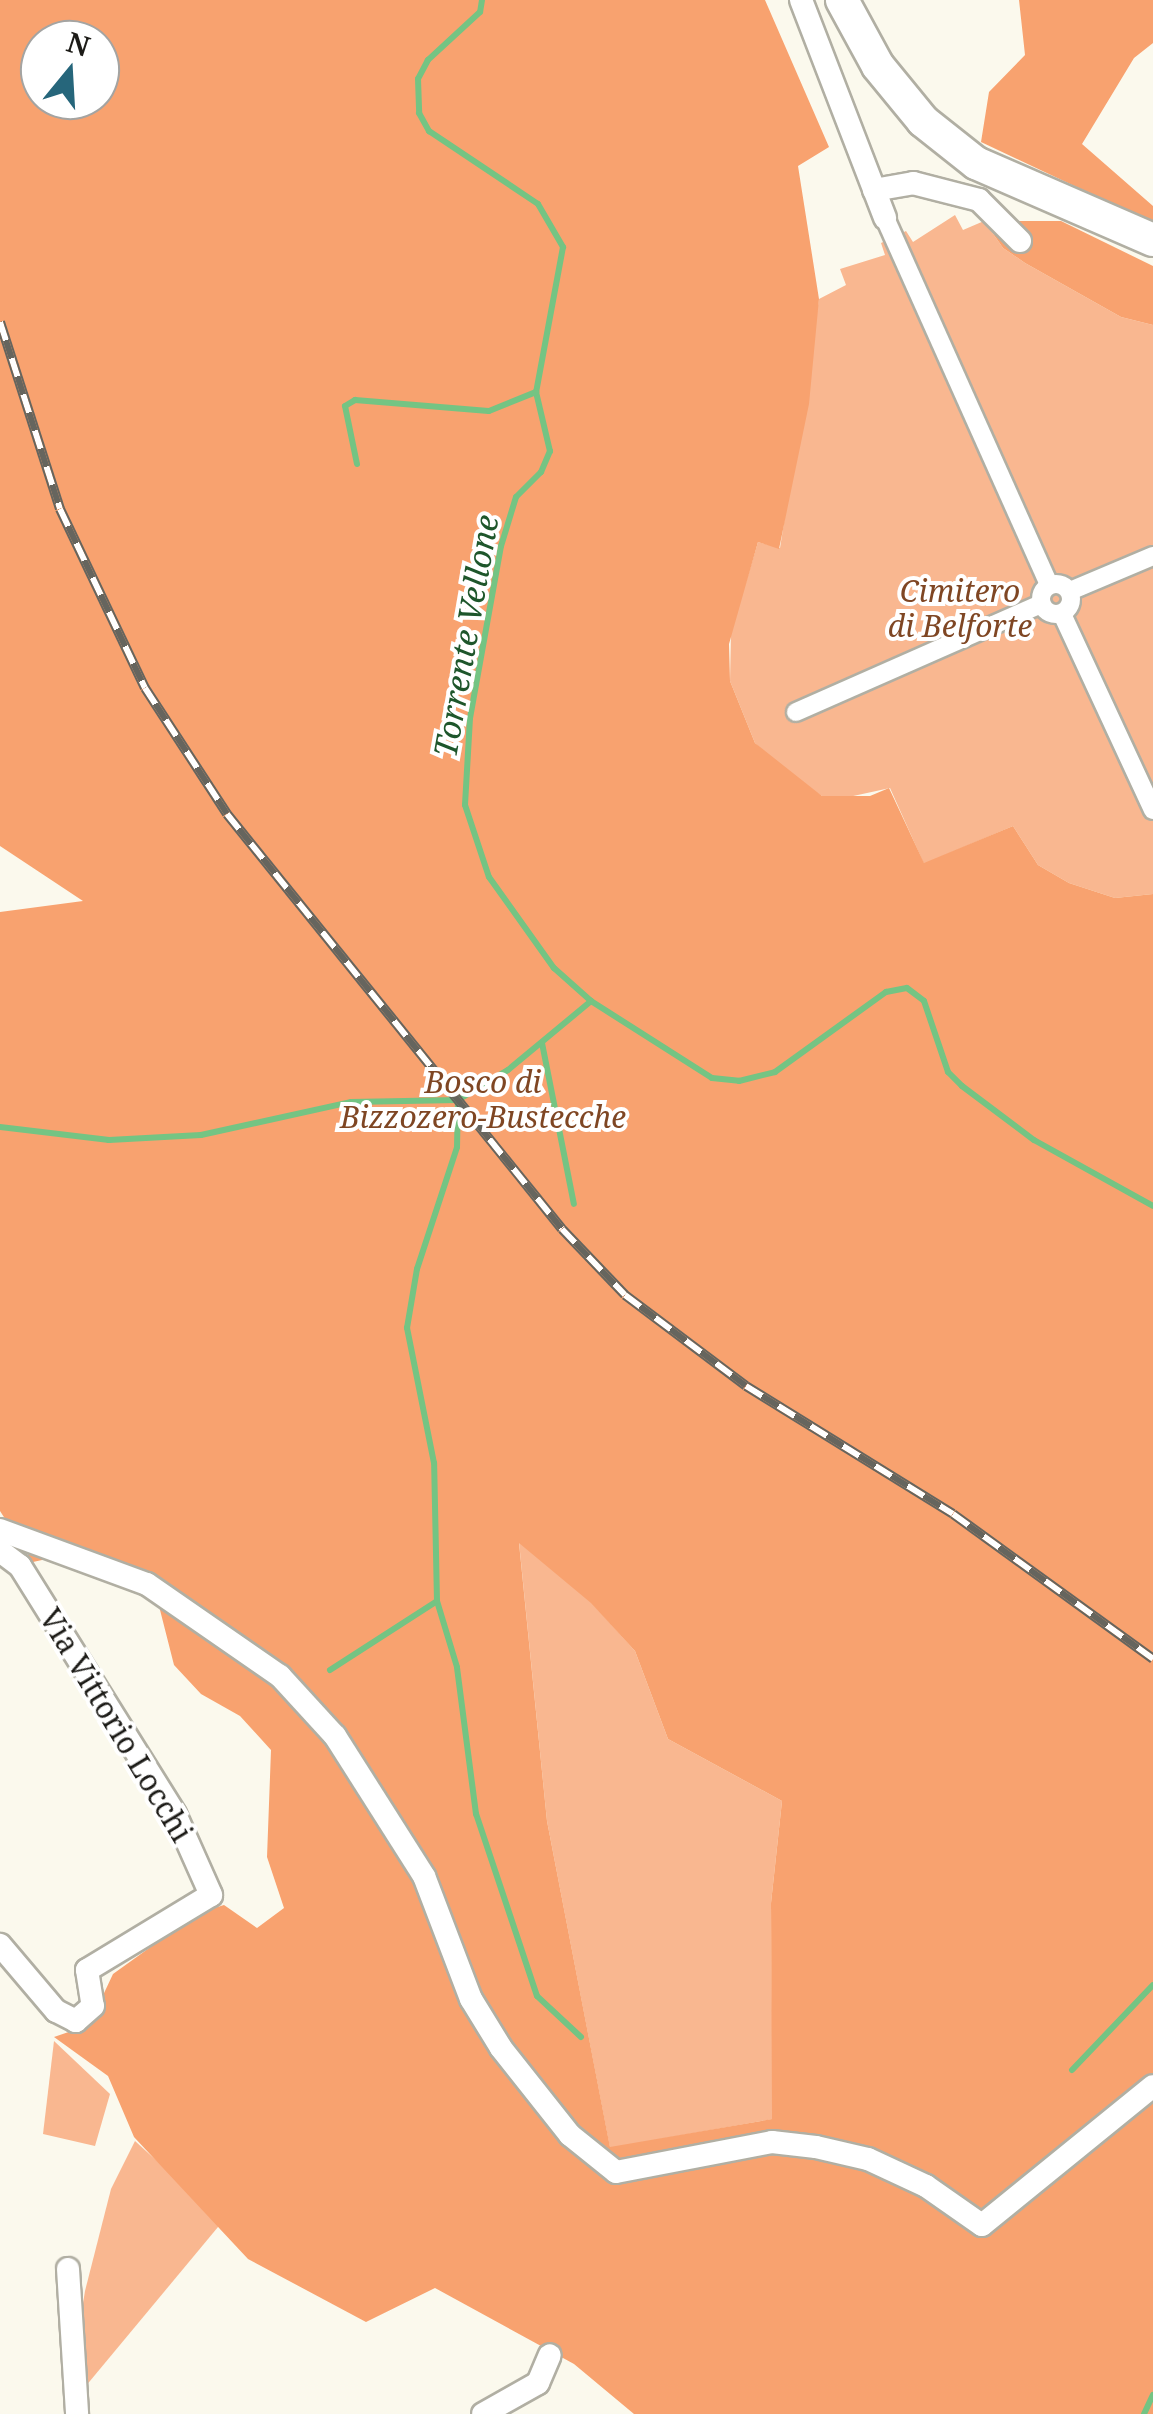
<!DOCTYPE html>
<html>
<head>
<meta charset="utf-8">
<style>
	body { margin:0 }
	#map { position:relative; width:1153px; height:2414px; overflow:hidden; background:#fbf9ed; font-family:"Noto Serif",serif }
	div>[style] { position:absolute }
	.green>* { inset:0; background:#f9b790 }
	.forest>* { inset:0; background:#f8a26f }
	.stream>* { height:6px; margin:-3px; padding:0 3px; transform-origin:3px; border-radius:3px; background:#74c483 }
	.roads { filter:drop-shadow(2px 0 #b1afa3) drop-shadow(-2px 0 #b1afa3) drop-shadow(0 2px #b1afa3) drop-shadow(0 -2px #b1afa3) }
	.pedestrian>* { height:18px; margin:-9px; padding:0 9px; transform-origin:9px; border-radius:9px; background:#fff }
	.pedestrian>.ring { margin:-9px; padding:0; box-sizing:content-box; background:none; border:18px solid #fff; border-radius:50% }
	.minor>* { height:22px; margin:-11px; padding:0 11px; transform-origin:11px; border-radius:11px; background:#fff }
	.secondary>* { height:32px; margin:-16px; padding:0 16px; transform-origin:16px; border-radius:16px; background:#fff }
	.rail>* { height:10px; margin-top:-5px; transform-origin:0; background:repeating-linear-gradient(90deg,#fff 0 19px,#66655e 0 38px); box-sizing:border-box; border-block:2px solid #66655e }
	span { translate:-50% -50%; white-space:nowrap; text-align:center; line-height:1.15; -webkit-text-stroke:8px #fff; paint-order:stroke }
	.park-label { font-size:30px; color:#7f4623; font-style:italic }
	.street-label { font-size:30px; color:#1c1b17 }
	.water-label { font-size:32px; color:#1e562b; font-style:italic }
	.north { position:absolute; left:20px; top:20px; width:100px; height:100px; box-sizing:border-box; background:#fff; border:2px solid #a4a4a2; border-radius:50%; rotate:18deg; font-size:28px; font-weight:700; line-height:40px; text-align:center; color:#1c1b17 }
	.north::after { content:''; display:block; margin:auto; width:35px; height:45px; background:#26667b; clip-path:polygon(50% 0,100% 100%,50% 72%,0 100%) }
</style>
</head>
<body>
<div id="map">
	<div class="green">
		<div style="clip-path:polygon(955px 215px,963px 230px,984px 221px,1003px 248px,1025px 263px,1121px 317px,1153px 325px,1153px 894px,1115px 898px,1069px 883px,1038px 865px,1013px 826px,924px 864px,890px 788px,844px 798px,822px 796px,797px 781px,755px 743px,730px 681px,731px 632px,758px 542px,780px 548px,819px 299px,846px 285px,840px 269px,885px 255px,881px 243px,906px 231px,913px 242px)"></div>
		<div style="clip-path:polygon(519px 1542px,591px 1602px,635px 1651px,668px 1739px,782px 1801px,771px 1903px,773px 2119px,610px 2148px,547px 1821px)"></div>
		<div style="clip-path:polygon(54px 2041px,110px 2094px,95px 2146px,43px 2134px)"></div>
		<div style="clip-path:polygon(135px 2141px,223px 2221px,85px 2387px,79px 2328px,85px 2291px,111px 2189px)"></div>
	</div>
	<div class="forest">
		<div style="clip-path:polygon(evenodd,0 0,765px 0,829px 147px,798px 166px,819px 299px,809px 404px,779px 549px,758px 542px,729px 644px,730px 681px,755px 743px,822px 796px,870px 796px,889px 788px,924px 863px,1013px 826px,1038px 865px,1069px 883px,1115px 898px,1153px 894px,1153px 2414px,634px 2414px,574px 2364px,435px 2288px,366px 2322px,248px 2259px,134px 2137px,108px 2076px,54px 2037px,89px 2025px,113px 1974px,198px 1913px,224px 1905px,257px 1928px,284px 1908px,267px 1857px,271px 1750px,240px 1716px,201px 1694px,174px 1665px,159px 1606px,126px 1581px,60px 1556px,33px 1562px,0 1511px,0 912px,83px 901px,0 846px,0 0,40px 40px,100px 40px,100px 100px,40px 100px,40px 40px,0 0,519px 1543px,591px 1603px,635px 1651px,668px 1739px,782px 1801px,771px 1903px,772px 2119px,610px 2147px,547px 1821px,519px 1543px)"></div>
		<div style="clip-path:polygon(1019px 0,1153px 0,1153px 43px,1134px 58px,1082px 144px,1153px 206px,1153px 223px,981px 142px,989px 92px,1025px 55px)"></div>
		<div style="clip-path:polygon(984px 221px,1061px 221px,1153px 266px,1153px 325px,1121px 317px,1025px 263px,1003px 248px)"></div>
	</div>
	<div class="stream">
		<div style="left:482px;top:0;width:12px;rotate:99deg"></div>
		<div style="left:480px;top:12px;width:71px;rotate:137.3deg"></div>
		<div style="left:428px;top:60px;width:21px;rotate:118deg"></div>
		<div style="left:418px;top:79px;width:34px;rotate:88deg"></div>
		<div style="left:419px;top:113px;width:21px;rotate:61deg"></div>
		<div style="left:429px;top:131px;width:131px;rotate:33.8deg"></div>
		<div style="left:538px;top:204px;width:50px;rotate:59.8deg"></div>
		<div style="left:563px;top:247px;width:147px;rotate:100.5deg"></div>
		<div style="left:536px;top:392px;width:61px;rotate:76.7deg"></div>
		<div style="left:550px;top:451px;width:23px;rotate:113deg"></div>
		<div style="left:541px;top:472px;width:35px;rotate:135deg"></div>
		<div style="left:516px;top:497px;width:51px;rotate:107deg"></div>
		<div style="left:501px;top:546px;width:175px;rotate:100.2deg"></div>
		<div style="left:470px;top:718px;width:87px;rotate:93.3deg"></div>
		<div style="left:465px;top:805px;width:76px;rotate:71.6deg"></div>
		<div style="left:489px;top:877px;width:112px;rotate:54.5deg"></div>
		<div style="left:554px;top:968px;width:50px;rotate:41.7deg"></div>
		<div style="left:591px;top:1001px;width:143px;rotate:32.5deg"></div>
		<div style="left:712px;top:1078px;width:27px;rotate:6deg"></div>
		<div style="left:739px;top:1081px;width:37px;rotate:-14deg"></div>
		<div style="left:775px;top:1072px;width:137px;rotate:-35.8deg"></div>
		<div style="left:886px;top:992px;width:21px;rotate:-11deg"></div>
		<div style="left:907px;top:988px;width:21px;rotate:37deg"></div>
		<div style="left:924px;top:1001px;width:75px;rotate:71.3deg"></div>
		<div style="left:948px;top:1072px;width:20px;rotate:45deg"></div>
		<div style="left:962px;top:1086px;width:90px;rotate:36.9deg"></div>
		<div style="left:1034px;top:1140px;width:136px;rotate:29deg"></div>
		<div style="left:357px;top:464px;width:59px;rotate:-101.7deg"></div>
		<div style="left:345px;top:406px;width:12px;rotate:-31deg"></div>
		<div style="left:355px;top:400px;width:134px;rotate:4.7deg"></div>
		<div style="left:489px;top:411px;width:51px;rotate:-22deg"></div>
		<div style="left:542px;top:1043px;width:164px;rotate:78.8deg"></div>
		<div style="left:0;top:1127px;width:110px;rotate:6.8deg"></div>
		<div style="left:109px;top:1140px;width:92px;rotate:-3.1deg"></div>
		<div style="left:201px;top:1135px;width:154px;rotate:-12.4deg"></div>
		<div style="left:351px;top:1102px;width:107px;rotate:-1.1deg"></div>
		<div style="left:330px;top:1670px;width:127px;rotate:-32.8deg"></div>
		<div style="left:581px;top:2037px;width:60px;rotate:-137deg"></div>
		<div style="left:537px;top:1996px;width:192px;rotate:-108.5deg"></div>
		<div style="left:476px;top:1814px;width:148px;rotate:-97.4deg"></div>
		<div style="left:457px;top:1667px;width:69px;rotate:-106.9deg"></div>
		<div style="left:437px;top:1601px;width:138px;rotate:-91.2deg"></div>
		<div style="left:434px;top:1463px;width:138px;rotate:-101.3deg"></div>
		<div style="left:407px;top:1328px;width:60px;rotate:-80.4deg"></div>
		<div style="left:417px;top:1269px;width:128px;rotate:-71.8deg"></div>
		<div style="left:457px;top:1147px;width:47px;rotate:-88.8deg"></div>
		<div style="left:458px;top:1100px;width:58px;rotate:-31deg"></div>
		<div style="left:508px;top:1070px;width:108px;rotate:-39.7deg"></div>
		<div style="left:1072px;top:2070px;width:117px;rotate:-46.4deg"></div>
		<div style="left:1144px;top:2414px;width:21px;rotate:-65deg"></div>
	</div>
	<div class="roads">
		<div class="pedestrian">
			<div style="left:885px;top:218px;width:402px;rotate:65.9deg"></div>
			<div class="ring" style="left:1041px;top:584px;width:12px;height:12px"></div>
			<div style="left:1070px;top:591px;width:90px;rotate:-22.9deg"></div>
			<div style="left:1062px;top:614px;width:216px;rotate:65.1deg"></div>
			<div style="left:796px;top:712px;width:268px;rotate:-23.8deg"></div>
		</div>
		<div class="minor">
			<div style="left:801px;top:0;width:234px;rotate:68.9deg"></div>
			<div style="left:874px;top:190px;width:40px;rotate:-10deg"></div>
			<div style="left:913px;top:183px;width:68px;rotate:14.4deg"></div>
			<div style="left:979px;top:200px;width:58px;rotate:45deg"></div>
			<div style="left:0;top:1530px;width:157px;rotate:20.2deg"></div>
			<div style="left:147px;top:1584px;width:162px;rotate:34.7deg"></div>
			<div style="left:280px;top:1676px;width:81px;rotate:47.5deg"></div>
			<div style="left:335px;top:1736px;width:166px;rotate:57.6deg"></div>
			<div style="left:424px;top:1876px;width:132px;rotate:69.1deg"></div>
			<div style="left:471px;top:1999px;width:57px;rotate:58.5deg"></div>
			<div style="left:501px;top:2048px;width:111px;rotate:51.6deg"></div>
			<div style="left:570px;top:2135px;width:59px;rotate:38.8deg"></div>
			<div style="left:616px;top:2172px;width:159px;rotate:-10.9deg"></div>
			<div style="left:772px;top:2142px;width:44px;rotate:6.5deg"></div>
			<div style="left:816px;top:2147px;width:53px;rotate:13deg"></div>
			<div style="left:868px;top:2159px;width:64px;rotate:25deg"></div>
			<div style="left:926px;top:2186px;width:68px;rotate:34.9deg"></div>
			<div style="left:982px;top:2225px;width:220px;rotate:-39.1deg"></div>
			<div style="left:0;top:1551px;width:25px;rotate:37deg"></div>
			<div style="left:20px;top:1566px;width:292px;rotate:58deg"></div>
			<div style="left:175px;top:1814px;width:89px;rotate:66deg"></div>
			<div style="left:211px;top:1895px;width:145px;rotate:148.8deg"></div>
			<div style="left:87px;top:1970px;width:36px;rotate:81deg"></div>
			<div style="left:93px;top:2006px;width:23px;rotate:139deg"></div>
			<div style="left:76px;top:2021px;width:22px;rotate:-153deg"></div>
			<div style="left:56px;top:2011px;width:87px;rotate:-130.3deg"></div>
			<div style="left:68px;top:2269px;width:145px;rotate:86.4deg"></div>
			<div style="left:483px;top:2414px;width:63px;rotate:-29.4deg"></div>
			<div style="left:538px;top:2383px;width:30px;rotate:-67deg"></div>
		</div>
		<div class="secondary">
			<div style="left:842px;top:0;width:75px;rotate:61.4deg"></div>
			<div style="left:878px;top:66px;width:71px;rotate:50.7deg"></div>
			<div style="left:923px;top:121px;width:68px;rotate:38.4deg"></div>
			<div style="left:976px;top:163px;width:193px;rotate:23.5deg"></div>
		</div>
	</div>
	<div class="rail">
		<div style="left:0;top:322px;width:196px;rotate:72.2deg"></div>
		<div style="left:60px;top:509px;width:198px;rotate:64.6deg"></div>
		<div style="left:145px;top:688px;width:150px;rotate:56.9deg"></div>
		<div style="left:227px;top:814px;width:533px;rotate:51.09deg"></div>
		<div style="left:562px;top:1229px;width:91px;rotate:46.3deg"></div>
		<div style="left:625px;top:1295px;width:151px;rotate:36.9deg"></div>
		<div style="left:746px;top:1386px;width:243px;rotate:31.7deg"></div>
		<div style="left:953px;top:1514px;width:247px;rotate:35.9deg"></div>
	</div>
	<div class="park-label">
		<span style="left:960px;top:608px">Cimitero<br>di Belforte</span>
		<span style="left:483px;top:1099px">Bosco di<br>Bizzozero-Bustecche</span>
	</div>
	<div class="street-label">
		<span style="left:116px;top:1725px;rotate:59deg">Via Vittorio Locchi</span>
	</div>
	<div class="water-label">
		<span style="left:466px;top:636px;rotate:-80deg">Torrente Vellone</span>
	</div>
	<div class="north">N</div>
</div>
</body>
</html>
